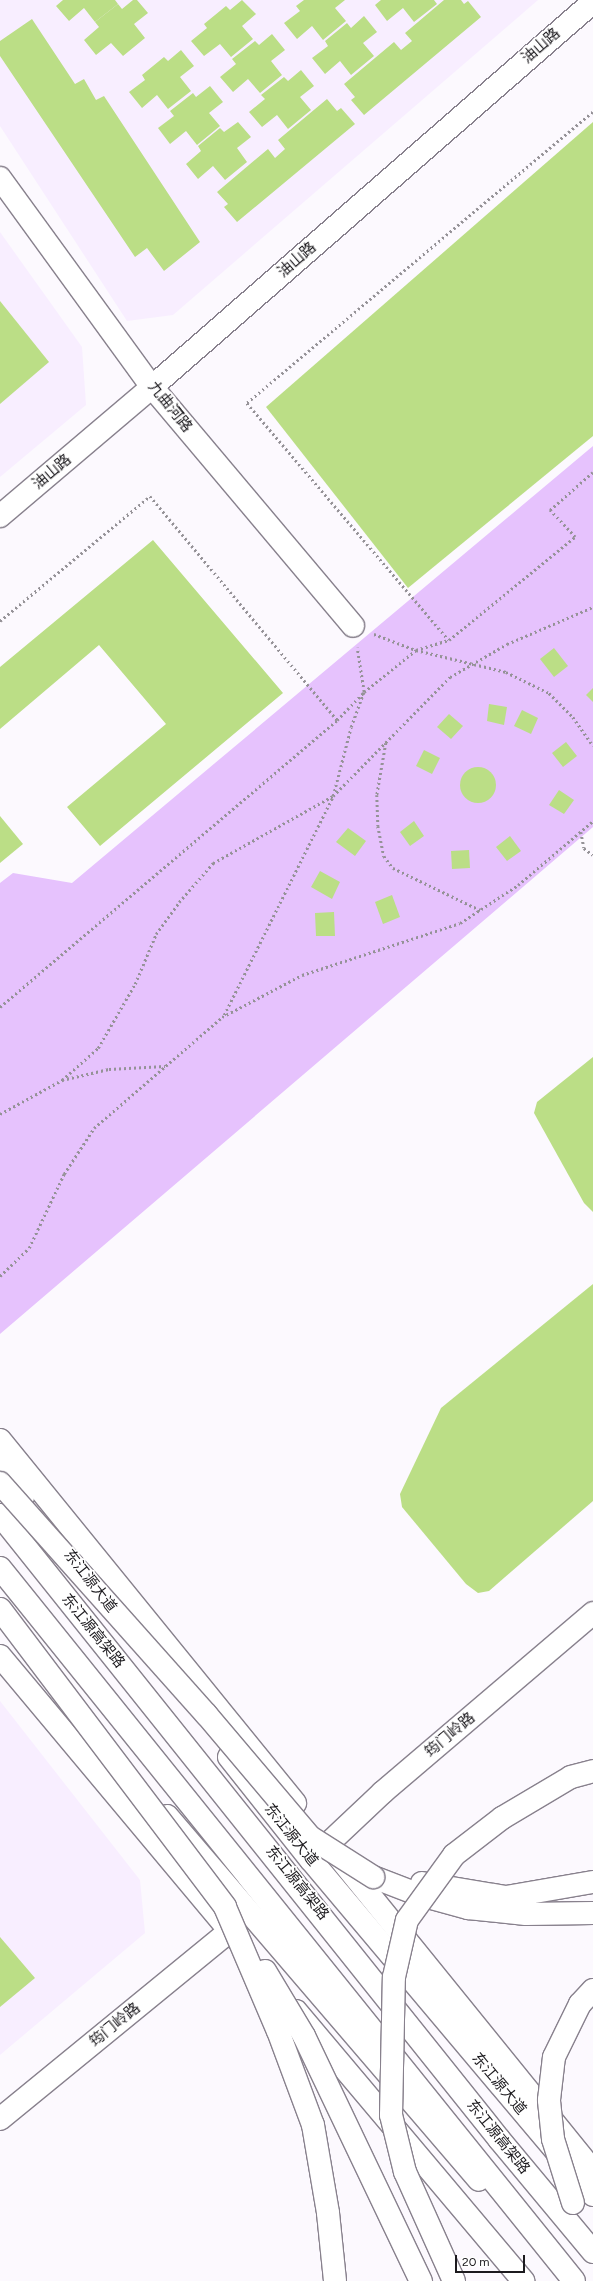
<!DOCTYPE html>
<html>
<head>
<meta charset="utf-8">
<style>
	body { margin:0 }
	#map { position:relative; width:593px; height:2281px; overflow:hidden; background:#fcf9fe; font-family:Figtree,"Noto Sans SC",sans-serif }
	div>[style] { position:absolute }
	.built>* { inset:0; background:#f8eeff }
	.green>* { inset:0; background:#e6c2fd }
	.building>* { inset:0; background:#bbde86 }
	.round { border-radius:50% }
	.path>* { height:2.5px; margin-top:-1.25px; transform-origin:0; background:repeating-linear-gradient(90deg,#959297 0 2px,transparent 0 5px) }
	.roads { filter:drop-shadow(1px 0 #88818d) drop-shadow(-1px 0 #88818d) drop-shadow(0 1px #88818d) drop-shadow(0 -1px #88818d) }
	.secondary>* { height:22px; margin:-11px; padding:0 11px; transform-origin:11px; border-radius:11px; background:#fff }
	.primary>* { height:22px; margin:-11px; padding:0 11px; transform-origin:11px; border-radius:11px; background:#fff }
	.highway>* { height:22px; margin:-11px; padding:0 11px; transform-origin:11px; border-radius:11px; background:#fff }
	.bridges { filter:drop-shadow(1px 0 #88818d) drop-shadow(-1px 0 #88818d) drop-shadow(0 1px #88818d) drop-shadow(0 -1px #88818d) }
	.highway-bridge>* { height:22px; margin:-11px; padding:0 11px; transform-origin:11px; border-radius:11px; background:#fff }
	span { translate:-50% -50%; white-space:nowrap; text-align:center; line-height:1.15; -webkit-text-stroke:3.5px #fff; paint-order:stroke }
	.street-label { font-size:15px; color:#1c1a1e }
	.scale { position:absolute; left:455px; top:2255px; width:70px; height:18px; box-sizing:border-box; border:2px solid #1c1a1e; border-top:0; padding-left:5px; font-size:12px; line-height:14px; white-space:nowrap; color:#1c1a1e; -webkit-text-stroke:3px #fff; paint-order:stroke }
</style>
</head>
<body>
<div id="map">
	<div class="built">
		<div style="clip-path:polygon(0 0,538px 0,173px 315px,127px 321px,0 126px)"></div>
		<div style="clip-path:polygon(0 232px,82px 347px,86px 405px,0 477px)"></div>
		<div style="clip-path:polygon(0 1701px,140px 1880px,145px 1933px,0 2055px)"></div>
	</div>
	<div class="green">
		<div style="clip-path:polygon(593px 446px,593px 827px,0 1334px,0 883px,13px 873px,72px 883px)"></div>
	</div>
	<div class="building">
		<div style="clip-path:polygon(63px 0,115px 0,118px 4px,95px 22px,84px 8px,69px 21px,56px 6px)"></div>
		<div style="clip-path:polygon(133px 0,137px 0,148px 13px,134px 24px,145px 38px,123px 56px,111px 43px,96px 55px,84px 40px,99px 27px,95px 22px,118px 4px,122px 9px)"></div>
		<div style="clip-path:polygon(242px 0,256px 14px,242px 26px,253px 39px,231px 57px,220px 44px,204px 56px,191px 41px,207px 28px,204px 24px,226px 6px,230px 10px)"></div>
		<div style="clip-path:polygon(304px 0,345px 0,335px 8px,346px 21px,323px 40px,312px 26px,297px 39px,284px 23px,300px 11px,296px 6px)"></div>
		<div style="clip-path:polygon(381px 0,434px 0,437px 4px,414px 22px,403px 8px,387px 21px,375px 5px)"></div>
		<div style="clip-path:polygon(444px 0,461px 0,464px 4px,468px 1px,481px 17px,364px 115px,351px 100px,355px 97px,344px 84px,394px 42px,401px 50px,412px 41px,405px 33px)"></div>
		<div style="clip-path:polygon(364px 16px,377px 32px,363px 43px,374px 56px,351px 75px,340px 61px,325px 74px,312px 58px,328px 46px,325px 41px,347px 23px,351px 28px)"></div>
		<div style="clip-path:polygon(32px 19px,75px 84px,84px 79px,96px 100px,104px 96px,200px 242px,164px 271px,147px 248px,135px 257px,0 56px,0 41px)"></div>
		<div style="clip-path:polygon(272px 34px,285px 50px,271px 61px,282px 75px,260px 93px,248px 79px,233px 92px,220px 77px,236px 64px,232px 59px,255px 41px,259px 45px)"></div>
		<div style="clip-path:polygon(181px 50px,194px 66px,180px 77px,191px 91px,168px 109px,157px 95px,142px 108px,129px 92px,145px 80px,142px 75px,164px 57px,168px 61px)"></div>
		<div style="clip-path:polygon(301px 70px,314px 86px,300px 97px,311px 110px,288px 129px,277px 115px,262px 127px,249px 112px,265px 99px,261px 95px,284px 77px,288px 81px)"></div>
		<div style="clip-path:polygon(210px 86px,223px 102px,209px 113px,220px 126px,197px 145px,186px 131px,170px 144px,158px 128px,174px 116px,170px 111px,193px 93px,196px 97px)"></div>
		<div style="clip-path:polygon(327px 99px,337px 111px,341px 108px,355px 124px,237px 222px,224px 207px,228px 204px,217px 192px,268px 149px,275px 158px,285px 149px,278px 140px)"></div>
		<div style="clip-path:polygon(238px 122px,251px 137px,237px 148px,247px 162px,225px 180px,213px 166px,198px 179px,186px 164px,201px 151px,198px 146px,220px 128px,224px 132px)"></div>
		<div style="clip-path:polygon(593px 122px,593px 436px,408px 588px,266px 407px)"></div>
		<div style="clip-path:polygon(0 301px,49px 362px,0 404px)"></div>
		<div style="clip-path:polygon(153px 540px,283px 693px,100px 846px,67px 807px,166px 724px,99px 645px,0 729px,0 667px)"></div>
		<div style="clip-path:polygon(554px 648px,568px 666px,554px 677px,540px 659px)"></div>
		<div style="clip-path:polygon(593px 688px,593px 702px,586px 695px)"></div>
		<div style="clip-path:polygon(489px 704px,507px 707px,504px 725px,487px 721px)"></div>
		<div style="clip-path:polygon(522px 710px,538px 718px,531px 734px,514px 726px)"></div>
		<div style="clip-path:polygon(449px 714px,463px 726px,451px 739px,437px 727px)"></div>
		<div style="clip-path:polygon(566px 742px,577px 756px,563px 767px,552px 753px)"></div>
		<div style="clip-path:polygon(424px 750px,440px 758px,432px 774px,416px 766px)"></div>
		<div class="round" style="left:460px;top:767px;width:36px;height:36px"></div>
		<div style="clip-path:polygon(559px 790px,574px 800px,564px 814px,549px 805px)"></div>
		<div style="clip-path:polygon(0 816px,23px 844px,0 863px)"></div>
		<div style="clip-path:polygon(414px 821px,424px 836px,410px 846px,400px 832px)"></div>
		<div style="clip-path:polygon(348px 828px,366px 841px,355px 856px,336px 842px)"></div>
		<div style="clip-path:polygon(510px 836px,521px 851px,507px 861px,496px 847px)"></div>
		<div style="clip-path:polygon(469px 850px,470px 868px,452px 869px,451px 851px)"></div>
		<div style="clip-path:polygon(320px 871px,340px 882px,332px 899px,311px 887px)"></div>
		<div style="clip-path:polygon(392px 895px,400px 917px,383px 924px,375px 902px)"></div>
		<div style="clip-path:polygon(334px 912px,335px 936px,316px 936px,315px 913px)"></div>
		<div style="clip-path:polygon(593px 1057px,593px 1212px,584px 1203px,534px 1113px,537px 1102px)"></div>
		<div style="clip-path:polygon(593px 1284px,593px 1501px,489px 1591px,478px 1593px,466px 1584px,402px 1507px,400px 1494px,441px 1408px)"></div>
		<div style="clip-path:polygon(0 1937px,35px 1978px,0 2007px)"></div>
	</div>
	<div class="path">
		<div style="left:593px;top:112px;width:452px;rotate:139.9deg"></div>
		<div style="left:247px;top:403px;width:311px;rotate:49.6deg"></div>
		<div style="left:449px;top:640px;width:163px;rotate:-39.3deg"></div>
		<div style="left:575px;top:537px;width:37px;rotate:-133deg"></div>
		<div style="left:550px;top:510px;width:57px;rotate:-41.5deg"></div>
		<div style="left:0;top:621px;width:195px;rotate:-39.8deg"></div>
		<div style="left:150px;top:496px;width:292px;rotate:50.1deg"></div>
		<div style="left:374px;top:634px;width:45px;rotate:20.9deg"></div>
		<div style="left:416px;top:650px;width:93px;rotate:13.7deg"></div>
		<div style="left:506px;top:672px;width:48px;rotate:26deg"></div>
		<div style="left:549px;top:693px;width:34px;rotate:45deg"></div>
		<div style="left:573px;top:717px;width:35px;rotate:55deg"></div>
		<div style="left:386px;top:743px;width:53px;rotate:99.8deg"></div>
		<div style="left:377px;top:795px;width:31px;rotate:88deg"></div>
		<div style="left:378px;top:826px;width:31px;rotate:79deg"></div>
		<div style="left:384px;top:856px;width:15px;rotate:53deg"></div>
		<div style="left:393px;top:868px;width:97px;rotate:25.8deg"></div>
		<div style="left:581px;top:832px;width:16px;rotate:79deg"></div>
		<div style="left:584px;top:848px;width:11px;rotate:38deg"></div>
		<div style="left:0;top:1007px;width:443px;rotate:-40.4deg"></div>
		<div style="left:337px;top:720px;width:39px;rotate:-46deg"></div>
		<div style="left:364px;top:692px;width:67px;rotate:-38.9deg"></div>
		<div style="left:416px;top:650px;width:34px;rotate:-17deg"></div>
		<div style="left:224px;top:1015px;width:245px;rotate:-63.5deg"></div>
		<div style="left:333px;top:796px;width:167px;rotate:-45.5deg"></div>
		<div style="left:450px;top:677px;width:66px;rotate:-30.1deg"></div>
		<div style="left:507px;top:644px;width:94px;rotate:-23.3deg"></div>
		<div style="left:62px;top:1080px;width:48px;rotate:-13.2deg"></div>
		<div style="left:109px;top:1069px;width:56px;rotate:-3.1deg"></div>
		<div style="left:0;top:1114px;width:71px;rotate:-28.7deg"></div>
		<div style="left:62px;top:1080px;width:48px;rotate:-41.6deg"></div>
		<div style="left:98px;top:1048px;width:74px;rotate:-60deg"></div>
		<div style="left:135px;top:984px;width:54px;rotate:-67.2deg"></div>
		<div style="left:156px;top:934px;width:39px;rotate:-54deg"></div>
		<div style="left:179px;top:902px;width:52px;rotate:-48.9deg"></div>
		<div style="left:213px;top:863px;width:137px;rotate:-29.2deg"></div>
		<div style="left:333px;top:796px;width:71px;rotate:-75.4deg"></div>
		<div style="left:351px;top:727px;width:37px;rotate:-70deg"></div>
		<div style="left:364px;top:692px;width:45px;rotate:-99deg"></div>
		<div style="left:0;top:1276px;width:40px;rotate:-44deg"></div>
		<div style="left:29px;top:1248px;width:82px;rotate:-64.7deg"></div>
		<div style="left:64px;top:1174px;width:55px;rotate:-56.9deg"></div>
		<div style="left:94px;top:1128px;width:169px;rotate:-40.9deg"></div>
		<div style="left:222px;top:1017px;width:90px;rotate:-27.7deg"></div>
		<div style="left:302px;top:975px;width:166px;rotate:-18.2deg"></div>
		<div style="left:460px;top:923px;width:69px;rotate:-33.2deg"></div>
		<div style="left:518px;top:885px;width:99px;rotate:-40.5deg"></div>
	</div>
	<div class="roads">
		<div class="secondary">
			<div style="left:0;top:178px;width:258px;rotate:54deg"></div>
			<div style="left:152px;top:387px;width:312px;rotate:49.9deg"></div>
			<div style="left:0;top:516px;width:199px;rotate:-40.3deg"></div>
			<div style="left:152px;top:387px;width:585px;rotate:-41.12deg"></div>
			<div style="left:0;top:1440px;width:468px;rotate:50.9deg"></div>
			<div style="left:0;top:1656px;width:368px;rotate:50.1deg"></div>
			<div style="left:338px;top:1856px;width:405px;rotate:51deg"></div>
			<div style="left:312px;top:1859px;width:98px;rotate:-43.3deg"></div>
			<div style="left:383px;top:1792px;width:276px;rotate:-40.4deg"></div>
			<div style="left:296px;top:2011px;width:353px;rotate:49.9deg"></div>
			<div style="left:0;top:2119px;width:297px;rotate:-39.3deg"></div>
		</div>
		<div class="primary">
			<div style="left:0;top:1467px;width:38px;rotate:53deg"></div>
			<div style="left:229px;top:1757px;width:132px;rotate:51.5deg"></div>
			<div style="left:311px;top:1860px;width:438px;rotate:49.9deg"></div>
			<div style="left:167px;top:1816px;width:479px;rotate:49.4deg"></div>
		</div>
		<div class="highway">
			<div style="left:0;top:1515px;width:799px;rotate:51.35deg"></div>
			<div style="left:499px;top:2139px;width:147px;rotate:50.2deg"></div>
			<div style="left:0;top:1568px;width:915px;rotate:51.16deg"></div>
			<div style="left:373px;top:1877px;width:50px;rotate:21deg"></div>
			<div style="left:420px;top:1895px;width:50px;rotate:15.2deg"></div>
			<div style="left:468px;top:1908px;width:58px;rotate:5.9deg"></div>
			<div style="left:526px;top:1914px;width:67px;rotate:-0.9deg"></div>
			<div style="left:422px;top:1883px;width:85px;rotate:9.5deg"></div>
			<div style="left:506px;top:1897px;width:88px;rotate:-9.8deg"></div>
		</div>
	</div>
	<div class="bridges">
		<div class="highway-bridge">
			<div style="left:0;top:1483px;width:310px;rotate:48.3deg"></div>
			<div style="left:206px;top:1714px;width:161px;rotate:49.8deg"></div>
			<div style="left:310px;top:1837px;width:75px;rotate:32.4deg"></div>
			<div style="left:0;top:1609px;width:373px;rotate:52.9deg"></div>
			<div style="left:225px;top:1907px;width:135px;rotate:66.9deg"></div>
			<div style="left:278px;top:2031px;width:100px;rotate:69.6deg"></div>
			<div style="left:313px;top:2125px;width:89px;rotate:80.3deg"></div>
			<div style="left:328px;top:2213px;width:68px;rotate:84.1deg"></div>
			<div style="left:265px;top:1971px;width:76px;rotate:59deg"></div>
			<div style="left:304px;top:2036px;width:272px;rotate:64.5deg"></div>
			<div style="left:573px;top:2203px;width:67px;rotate:-107.4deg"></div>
			<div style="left:553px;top:2139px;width:39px;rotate:-96deg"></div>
			<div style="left:549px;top:2100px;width:43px;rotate:-83.4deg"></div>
			<div style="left:554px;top:2057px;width:59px;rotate:-63.9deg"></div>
			<div style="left:580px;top:2004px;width:19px;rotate:-47deg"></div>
			<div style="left:454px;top:2281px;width:120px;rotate:-114.2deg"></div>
			<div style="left:405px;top:2172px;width:59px;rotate:-103.8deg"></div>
			<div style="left:391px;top:2115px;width:138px;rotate:-88.8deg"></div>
			<div style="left:394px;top:1977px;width:58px;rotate:-77.2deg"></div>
			<div style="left:407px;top:1920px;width:80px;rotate:-54.1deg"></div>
			<div style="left:454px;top:1855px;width:61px;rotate:-37.6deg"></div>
			<div style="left:502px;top:1818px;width:80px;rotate:-30.7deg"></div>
			<div style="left:571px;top:1777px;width:23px;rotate:-15deg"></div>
		</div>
	</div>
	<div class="street-label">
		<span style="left:541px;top:46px;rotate:-41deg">油山路</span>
		<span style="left:297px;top:260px;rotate:-41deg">油山路</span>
		<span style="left:170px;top:407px;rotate:51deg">九曲河路</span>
		<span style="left:52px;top:472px;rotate:-40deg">油山路</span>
		<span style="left:90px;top:1581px;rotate:52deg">东江源大道</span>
		<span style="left:93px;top:1631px;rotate:51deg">东江源高架路</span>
		<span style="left:450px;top:1735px;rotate:-40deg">筠门岭路</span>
		<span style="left:291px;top:1835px;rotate:51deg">东江源大道</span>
		<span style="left:297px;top:1883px;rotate:51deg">东江源高架路</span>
		<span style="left:115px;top:2025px;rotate:-39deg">筠门岭路</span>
		<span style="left:499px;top:2084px;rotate:50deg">东江源大道</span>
		<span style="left:498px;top:2137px;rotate:51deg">东江源高架路</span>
	</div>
	<div class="scale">20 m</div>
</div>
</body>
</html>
